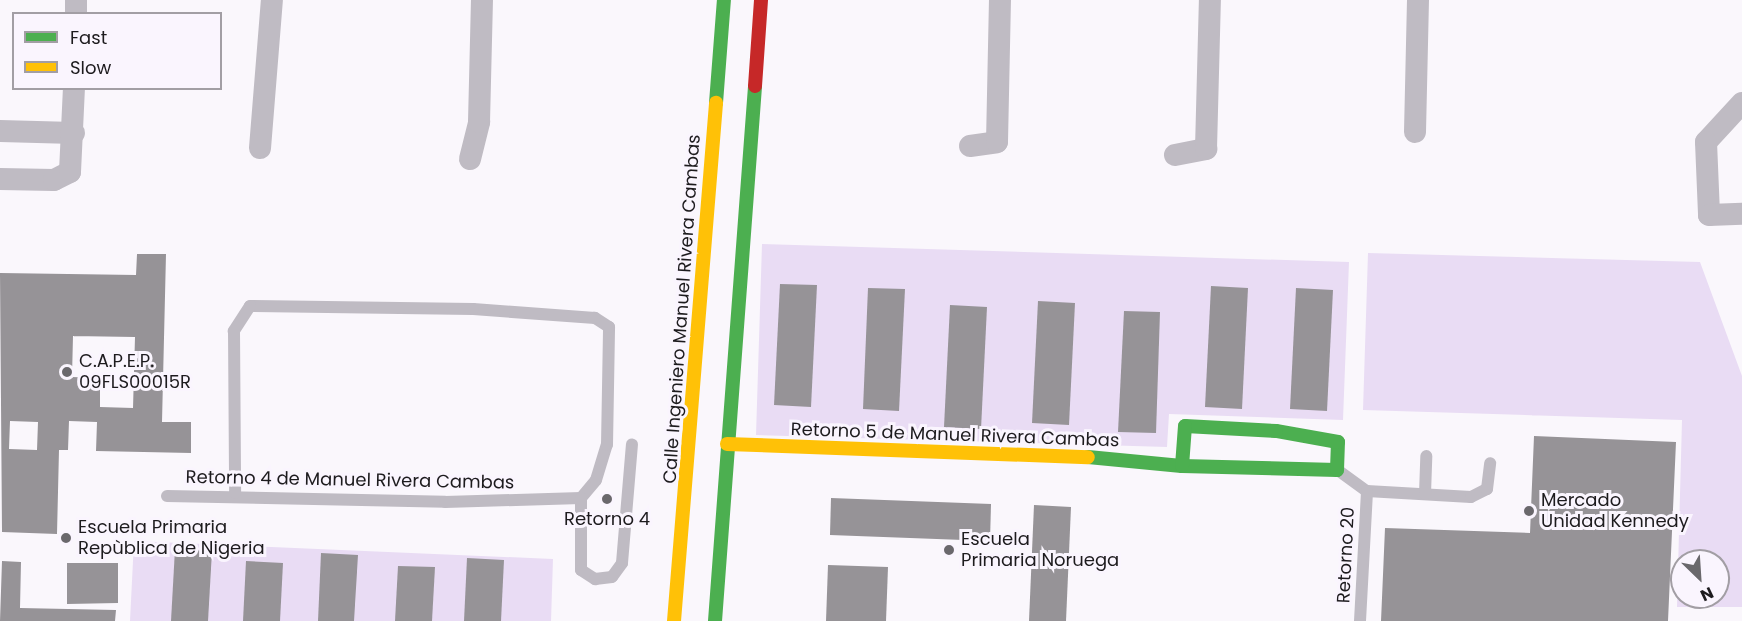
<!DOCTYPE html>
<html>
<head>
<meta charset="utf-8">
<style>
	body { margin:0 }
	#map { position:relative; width:1742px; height:621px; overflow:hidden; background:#faf7fc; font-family:Poppins,sans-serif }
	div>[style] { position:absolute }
	.green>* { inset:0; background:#e9dcf4 }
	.building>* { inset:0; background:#969397 }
	.lane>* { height:12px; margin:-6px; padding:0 6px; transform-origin:6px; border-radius:6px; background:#bfbbc3 }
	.street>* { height:22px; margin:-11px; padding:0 11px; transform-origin:11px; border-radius:11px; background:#bfbbc3 }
	.fast>* { height:14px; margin:-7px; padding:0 7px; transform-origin:7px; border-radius:7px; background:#4caf50 }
	.slow>* { height:14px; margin:-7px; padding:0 7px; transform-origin:7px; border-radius:7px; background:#ffc107 }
	.jam>* { height:14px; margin:-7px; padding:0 7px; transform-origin:7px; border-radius:7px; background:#c62828 }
	.dots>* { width:16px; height:16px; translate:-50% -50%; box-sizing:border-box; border:3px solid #faf5fe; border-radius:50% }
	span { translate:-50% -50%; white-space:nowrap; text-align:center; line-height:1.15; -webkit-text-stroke:6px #faf5fe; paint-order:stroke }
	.street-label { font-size:18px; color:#1d1b1e }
	.poi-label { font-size:18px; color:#1d1b1e }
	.left { translate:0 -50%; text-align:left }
	.legend { position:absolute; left:12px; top:12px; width:210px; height:78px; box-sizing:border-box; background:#faf5fe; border:2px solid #a29ea4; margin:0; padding:8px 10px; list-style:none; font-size:18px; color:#1d1b1e }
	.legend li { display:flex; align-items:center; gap:12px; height:30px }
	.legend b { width:30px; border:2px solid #a29ea4 }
	.north { position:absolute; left:1670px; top:549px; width:60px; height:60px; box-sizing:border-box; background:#faf5fe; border:2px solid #a29ea4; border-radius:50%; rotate:155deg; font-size:16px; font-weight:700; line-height:24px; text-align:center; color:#1d1b1e }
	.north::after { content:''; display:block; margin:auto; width:21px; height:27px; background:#6a686c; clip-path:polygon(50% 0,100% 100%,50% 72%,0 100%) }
</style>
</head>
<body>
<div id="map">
	<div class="green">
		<div style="clip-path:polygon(762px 244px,1349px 262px,1343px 420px,1169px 414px,1167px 447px,756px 435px)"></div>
		<div style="clip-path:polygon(evenodd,1368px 253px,1700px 262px,1742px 376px,1742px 607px,1677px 607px,1682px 420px,1363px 410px,1368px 253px,1682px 561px,1718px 561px,1718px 597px,1682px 597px,1682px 561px)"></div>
		<div style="clip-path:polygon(134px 541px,553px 559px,551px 621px,130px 621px)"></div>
	</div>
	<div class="building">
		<div style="clip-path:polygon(evenodd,137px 254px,166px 254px,162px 422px,191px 422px,191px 453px,96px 451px,97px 422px,69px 421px,68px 450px,59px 450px,57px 534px,2px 532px,0 273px,136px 275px,137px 254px,73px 336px,135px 337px,133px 408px,100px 407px,100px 378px,72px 377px,73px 336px,137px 254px,10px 421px,38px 422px,37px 450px,9px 449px,10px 421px)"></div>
		<div style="clip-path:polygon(780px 284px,817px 285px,811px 407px,774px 405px)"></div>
		<div style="clip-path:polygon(1211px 286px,1248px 288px,1242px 409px,1205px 407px)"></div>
		<div style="clip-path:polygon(868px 288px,905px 289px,899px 411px,863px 409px)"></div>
		<div style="clip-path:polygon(1296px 288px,1333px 290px,1327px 411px,1290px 409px)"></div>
		<div style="clip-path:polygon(1038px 301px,1075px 303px,1069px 425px,1032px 423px)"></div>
		<div style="clip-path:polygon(950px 305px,987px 307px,981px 429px,944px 427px)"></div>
		<div style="clip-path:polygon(1124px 311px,1160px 312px,1156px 433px,1118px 432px)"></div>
		<div style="clip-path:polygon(1534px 436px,1676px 442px,1668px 621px,1381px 621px,1385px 528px,1530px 533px)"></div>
		<div style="clip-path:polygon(831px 498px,991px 504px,990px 541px,830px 535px)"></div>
		<div style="clip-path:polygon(1034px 505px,1071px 507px,1066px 621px,1029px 621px)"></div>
		<div style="clip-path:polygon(175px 549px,212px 551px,208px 621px,171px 621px)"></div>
		<div style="clip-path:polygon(321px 553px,358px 555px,354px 621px,318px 621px)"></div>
		<div style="clip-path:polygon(467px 558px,504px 560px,501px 621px,464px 621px)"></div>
		<div style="clip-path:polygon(2px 561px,21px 562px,20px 608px,116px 610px,115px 621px,0 621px)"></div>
		<div style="clip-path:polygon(246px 561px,283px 563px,280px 621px,243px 621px)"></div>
		<div style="clip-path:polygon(67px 563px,118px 563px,118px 603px,67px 604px)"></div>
		<div style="clip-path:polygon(828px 565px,888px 567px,886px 621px,826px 621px)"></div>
		<div style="clip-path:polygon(398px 566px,435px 567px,432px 621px,395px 621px)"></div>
	</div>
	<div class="lane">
		<div style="left:1339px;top:471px;width:34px;rotate:36deg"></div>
		<div style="left:1367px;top:491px;width:104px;rotate:3.3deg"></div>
		<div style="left:1471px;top:497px;width:18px;rotate:-27deg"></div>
		<div style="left:1487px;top:489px;width:26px;rotate:-83deg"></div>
		<div style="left:1425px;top:494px;width:38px;rotate:-88deg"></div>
		<div style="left:167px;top:496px;width:278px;rotate:1.2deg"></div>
		<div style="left:445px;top:502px;width:136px;rotate:-1.7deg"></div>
		<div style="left:581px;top:498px;width:23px;rotate:-50deg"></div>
		<div style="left:596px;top:480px;width:37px;rotate:-73deg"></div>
		<div style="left:607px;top:445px;width:118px;rotate:-89deg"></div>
		<div style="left:609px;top:327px;width:17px;rotate:-147deg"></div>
		<div style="left:595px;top:318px;width:122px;rotate:-175.8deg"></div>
		<div style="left:473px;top:309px;width:223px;rotate:-179.2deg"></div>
		<div style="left:250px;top:306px;width:30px;rotate:123deg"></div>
		<div style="left:234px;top:331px;width:162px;rotate:89.6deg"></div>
		<div style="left:581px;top:498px;width:72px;rotate:90deg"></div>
		<div style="left:581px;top:570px;width:17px;rotate:33deg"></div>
		<div style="left:595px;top:579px;width:17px;rotate:-7deg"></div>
		<div style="left:612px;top:577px;width:17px;rotate:-54deg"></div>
		<div style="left:622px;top:563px;width:119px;rotate:-85.2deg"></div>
		<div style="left:1360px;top:621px;width:130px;rotate:-86.9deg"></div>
	</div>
	<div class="street">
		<div style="left:76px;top:14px;width:14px;rotate:-90deg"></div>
		<div style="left:1742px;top:103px;width:53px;rotate:132.7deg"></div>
		<div style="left:1706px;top:142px;width:73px;rotate:87.6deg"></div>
		<div style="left:1709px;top:215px;width:33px;rotate:-2deg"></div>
		<div style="left:0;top:131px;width:74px;rotate:1.5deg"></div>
		<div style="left:1415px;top:132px;width:132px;rotate:-88.7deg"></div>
		<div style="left:970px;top:146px;width:27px;rotate:-8deg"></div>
		<div style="left:997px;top:142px;width:142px;rotate:-88.8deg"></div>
		<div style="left:260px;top:148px;width:148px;rotate:-85.4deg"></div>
		<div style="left:1175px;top:155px;width:32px;rotate:-11deg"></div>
		<div style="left:1206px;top:149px;width:149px;rotate:-88.5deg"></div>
		<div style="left:470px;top:159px;width:38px;rotate:-76deg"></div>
		<div style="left:479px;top:122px;width:122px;rotate:-88.6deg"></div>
		<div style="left:0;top:179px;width:54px;rotate:1.1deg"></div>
		<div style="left:54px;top:180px;width:18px;rotate:-27deg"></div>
		<div style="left:70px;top:172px;width:84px;rotate:-87.3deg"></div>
	</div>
	<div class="fast">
		<div style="left:716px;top:103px;width:103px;rotate:-85.6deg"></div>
		<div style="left:1088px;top:457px;width:94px;rotate:5.5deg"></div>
		<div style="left:1182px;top:466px;width:155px;rotate:1.5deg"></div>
		<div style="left:1337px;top:470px;width:28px;rotate:-88deg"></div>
		<div style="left:1338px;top:442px;width:63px;rotate:-169.9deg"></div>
		<div style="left:1276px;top:431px;width:91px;rotate:-176.9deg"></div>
		<div style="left:1185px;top:426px;width:40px;rotate:94.3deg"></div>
		<div style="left:715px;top:621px;width:536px;rotate:-85.72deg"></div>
	</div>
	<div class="slow">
		<div style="left:727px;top:444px;width:361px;rotate:2.1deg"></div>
		<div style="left:674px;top:621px;width:520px;rotate:-85.36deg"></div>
	</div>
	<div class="jam">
		<div style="left:755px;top:86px;width:86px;rotate:-86deg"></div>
	</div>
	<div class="dots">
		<div style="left:67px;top:372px;background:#6a686c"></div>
		<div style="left:607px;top:499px;background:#6a686c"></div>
		<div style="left:1529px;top:511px;background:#6a686c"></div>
		<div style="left:66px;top:538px;background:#6a686c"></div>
		<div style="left:949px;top:550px;background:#6a686c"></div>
	</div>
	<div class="street-label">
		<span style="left:682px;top:309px;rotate:-86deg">Calle Ingeniero Manuel Rivera Cambas</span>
		<span style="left:955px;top:435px;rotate:2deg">Retorno 5 de Manuel Rivera Cambas</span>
		<span style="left:350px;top:480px;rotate:1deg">Retorno 4 de Manuel Rivera Cambas</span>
		<span style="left:1346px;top:555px;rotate:-87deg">Retorno 20</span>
	</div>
	<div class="poi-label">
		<span class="left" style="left:79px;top:372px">C.A.P.E.P.<br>09FLS00015R</span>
		<span class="left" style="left:1541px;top:511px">Mercado<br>Unidad Kennedy</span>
		<span style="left:607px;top:519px">Retorno 4</span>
		<span class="left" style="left:78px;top:538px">Escuela Primaria<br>Repùblica de Nigeria</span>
		<span class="left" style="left:961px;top:550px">Escuela<br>Primaria Noruega</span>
	</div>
	<ul class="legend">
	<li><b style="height:8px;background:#4caf50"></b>Fast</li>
	<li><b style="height:8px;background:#ffc107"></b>Slow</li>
	</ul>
	<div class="north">N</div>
</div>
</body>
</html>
